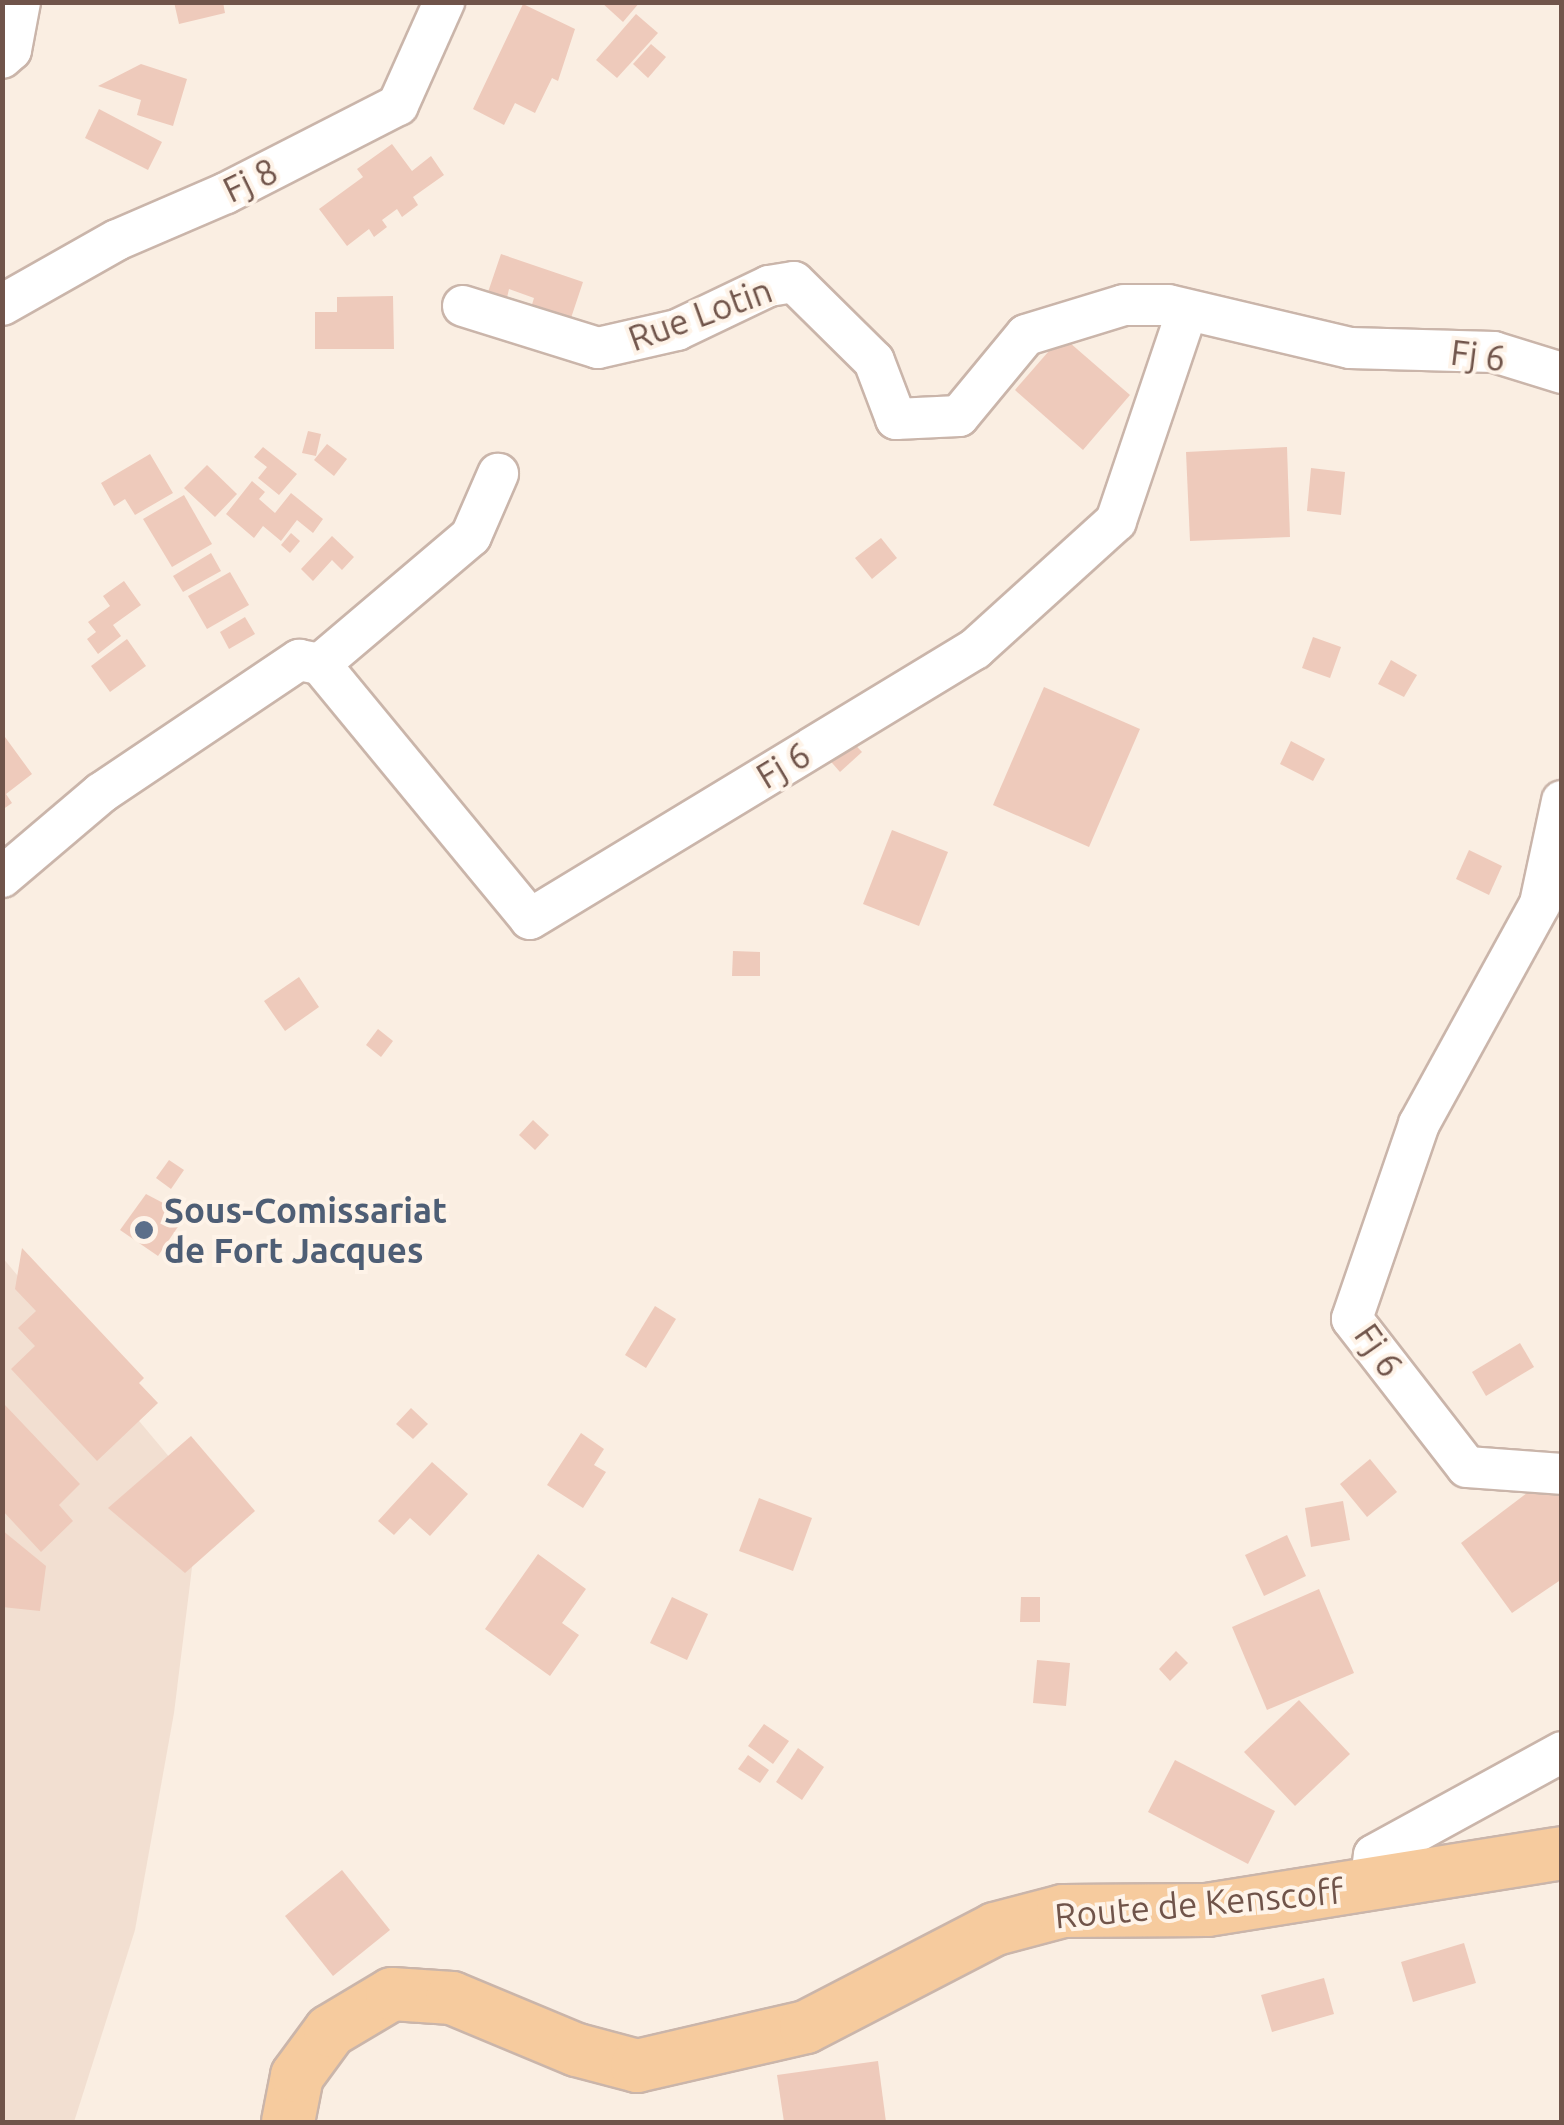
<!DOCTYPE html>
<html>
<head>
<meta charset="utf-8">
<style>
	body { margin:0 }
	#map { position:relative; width:1564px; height:2125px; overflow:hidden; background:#faeee2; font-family:Ubuntu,sans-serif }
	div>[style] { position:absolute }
	.residential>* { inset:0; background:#f2dfd1 }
	.building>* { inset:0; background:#eecabb }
	.roads { filter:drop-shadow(2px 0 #cab5aa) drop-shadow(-2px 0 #cab5aa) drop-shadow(0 2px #cab5aa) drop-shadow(0 -2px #cab5aa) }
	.minor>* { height:40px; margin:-20px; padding:0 20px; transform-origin:20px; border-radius:20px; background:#fff }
	.major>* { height:52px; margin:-26px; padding:0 26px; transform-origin:26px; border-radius:26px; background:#f6cb9e }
	.dots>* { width:28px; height:28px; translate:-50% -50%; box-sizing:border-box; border:5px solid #fef3e8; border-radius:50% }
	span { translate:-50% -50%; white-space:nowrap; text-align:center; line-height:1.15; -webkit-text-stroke:8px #fef3e8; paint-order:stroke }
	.street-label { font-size:35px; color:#70544a }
	.service-label { font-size:35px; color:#4e5e75; font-weight:700 }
	.left { translate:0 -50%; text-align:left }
	.frame { position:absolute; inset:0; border:5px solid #70544a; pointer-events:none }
</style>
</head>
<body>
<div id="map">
	<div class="residential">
		<div style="clip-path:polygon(2px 1257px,201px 1495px,174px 1713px,135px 1930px,74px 2122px,3px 2122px)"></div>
	</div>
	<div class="building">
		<div style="clip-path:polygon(174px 2px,223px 2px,225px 13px,179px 24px)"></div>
		<div style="clip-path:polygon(601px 2px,640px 2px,623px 22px)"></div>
		<div style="clip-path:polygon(523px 4px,575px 29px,558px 81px,552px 78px,535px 113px,515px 103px,504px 125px,473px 109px)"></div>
		<div style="clip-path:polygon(636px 14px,658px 33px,617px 78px,596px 60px)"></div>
		<div style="clip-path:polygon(651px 44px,666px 57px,648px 78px,633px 64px)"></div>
		<div style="clip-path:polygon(141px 64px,187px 79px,173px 126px,137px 115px,141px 100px,98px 86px)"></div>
		<div style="clip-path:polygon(99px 109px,162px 142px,148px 170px,85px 138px)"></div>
		<div style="clip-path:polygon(392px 144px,412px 171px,431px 156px,444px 175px,413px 197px,418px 205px,402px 217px,397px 209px,382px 220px,387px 227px,374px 237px,369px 229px,347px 246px,319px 209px,363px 177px,357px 169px)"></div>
		<div style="clip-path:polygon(501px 254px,583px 282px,569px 324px,530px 311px,534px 298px,509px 289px,506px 302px,487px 295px)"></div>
		<div style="clip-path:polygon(393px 296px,394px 349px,315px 349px,315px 312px,337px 312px,337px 297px)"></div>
		<div style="clip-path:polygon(1062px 336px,1130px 395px,1083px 450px,1015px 390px)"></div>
		<div style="clip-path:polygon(308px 431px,321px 434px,316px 456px,302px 453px)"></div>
		<div style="clip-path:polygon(327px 444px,347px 459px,334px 476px,314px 460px)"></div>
		<div style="clip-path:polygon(263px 447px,297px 474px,279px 495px,258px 478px,267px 467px,254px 457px)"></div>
		<div style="clip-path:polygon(1287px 447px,1290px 537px,1190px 541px,1186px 452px)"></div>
		<div style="clip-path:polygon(150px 454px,173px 493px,135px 515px,125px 499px,114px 506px,101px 483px)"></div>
		<div style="clip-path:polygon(207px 465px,237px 494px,215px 517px,184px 488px)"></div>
		<div style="clip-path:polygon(1311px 468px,1345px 472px,1341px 515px,1307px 511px)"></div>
		<div style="clip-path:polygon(252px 481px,265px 492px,259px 499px,275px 513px,291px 493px,323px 519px,313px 533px,297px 520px,281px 541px,263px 526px,254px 538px,226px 514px)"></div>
		<div style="clip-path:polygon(184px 495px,212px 544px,172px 567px,143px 519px)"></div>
		<div style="clip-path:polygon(291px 533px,300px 541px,290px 553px,281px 545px)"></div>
		<div style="clip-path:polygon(332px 536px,354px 557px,342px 570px,332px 560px,313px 581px,301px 569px)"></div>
		<div style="clip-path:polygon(881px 538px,897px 558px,872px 579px,855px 558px)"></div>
		<div style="clip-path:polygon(211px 553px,221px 571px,183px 592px,173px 576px)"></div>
		<div style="clip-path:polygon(230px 572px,249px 605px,207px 629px,188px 596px)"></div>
		<div style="clip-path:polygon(124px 581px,141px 605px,113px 625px,121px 636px,98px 654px,87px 639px,96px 632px,88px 622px,110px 606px,103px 596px)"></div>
		<div style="clip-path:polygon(245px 617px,255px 634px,229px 649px,220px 632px)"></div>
		<div style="clip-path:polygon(1313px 637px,1341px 647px,1330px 678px,1302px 668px)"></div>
		<div style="clip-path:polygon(127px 639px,146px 666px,110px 692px,91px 666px)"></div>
		<div style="clip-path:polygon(1391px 660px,1417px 675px,1404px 697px,1378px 684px)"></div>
		<div style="clip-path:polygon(1044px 687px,1140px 729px,1089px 847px,993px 805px)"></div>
		<div style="clip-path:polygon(847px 736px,862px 752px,840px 772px,826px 756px)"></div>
		<div style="clip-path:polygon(5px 737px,32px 774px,6px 794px,12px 803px,2px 810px)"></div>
		<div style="clip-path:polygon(1291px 741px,1325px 759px,1313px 781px,1280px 764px)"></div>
		<div style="clip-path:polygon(892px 830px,948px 852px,919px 926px,863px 904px)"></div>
		<div style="clip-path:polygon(1469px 850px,1502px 866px,1489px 895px,1456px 879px)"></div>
		<div style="clip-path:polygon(733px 951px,760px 952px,760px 976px,732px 976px)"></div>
		<div style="clip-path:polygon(299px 977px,319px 1007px,285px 1031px,264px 1001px)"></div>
		<div style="clip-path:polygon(378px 1029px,393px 1041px,381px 1057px,366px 1045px)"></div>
		<div style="clip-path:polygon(533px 1120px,549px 1135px,535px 1150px,519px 1135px)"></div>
		<div style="clip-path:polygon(169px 1160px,184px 1170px,171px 1189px,156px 1178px)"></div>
		<div style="clip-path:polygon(146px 1194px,186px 1215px,158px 1256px,120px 1230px)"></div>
		<div style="clip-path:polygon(22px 1248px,144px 1378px,139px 1383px,158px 1403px,97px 1461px,11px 1369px,35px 1346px,18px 1328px,36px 1311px,15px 1289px)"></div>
		<div style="clip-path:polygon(655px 1306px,676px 1319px,646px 1368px,625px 1355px)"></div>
		<div style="clip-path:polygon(1520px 1343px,1534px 1367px,1486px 1396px,1472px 1372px)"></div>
		<div style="clip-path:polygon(5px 1405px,80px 1484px,59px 1505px,73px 1521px,41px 1552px,2px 1510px)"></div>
		<div style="clip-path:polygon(411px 1408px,428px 1424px,413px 1439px,396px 1424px)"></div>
		<div style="clip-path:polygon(581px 1433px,604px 1449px,594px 1465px,606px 1472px,583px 1508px,547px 1485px)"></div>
		<div style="clip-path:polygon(191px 1436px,255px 1511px,185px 1573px,108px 1508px)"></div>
		<div style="clip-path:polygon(1370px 1459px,1397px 1492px,1367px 1517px,1340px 1484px)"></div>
		<div style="clip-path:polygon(432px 1462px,468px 1494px,430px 1536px,410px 1518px,394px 1535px,378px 1521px)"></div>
		<div style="clip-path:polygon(1552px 1474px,1562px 1485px,1562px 1579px,1512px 1613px,1461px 1543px)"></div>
		<div style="clip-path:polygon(759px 1498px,812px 1518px,793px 1571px,739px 1551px)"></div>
		<div style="clip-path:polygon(1343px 1501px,1350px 1540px,1311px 1547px,1305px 1508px)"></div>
		<div style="clip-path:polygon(2px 1530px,46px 1566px,40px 1611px,2px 1607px)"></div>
		<div style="clip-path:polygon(1287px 1535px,1306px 1576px,1264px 1596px,1245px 1555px)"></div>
		<div style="clip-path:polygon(538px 1554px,586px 1589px,562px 1623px,579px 1635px,550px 1676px,485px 1629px)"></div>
		<div style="clip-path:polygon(1319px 1589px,1354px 1673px,1267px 1710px,1232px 1627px)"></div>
		<div style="clip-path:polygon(672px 1597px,708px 1614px,687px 1660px,650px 1643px)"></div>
		<div style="clip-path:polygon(1021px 1597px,1040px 1597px,1040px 1622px,1020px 1622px)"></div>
		<div style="clip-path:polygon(1176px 1651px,1188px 1663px,1170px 1681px,1159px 1669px)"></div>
		<div style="clip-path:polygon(1037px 1660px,1070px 1663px,1066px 1706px,1033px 1703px)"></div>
		<div style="clip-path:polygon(1299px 1700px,1350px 1754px,1295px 1806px,1244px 1752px)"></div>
		<div style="clip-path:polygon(764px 1724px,789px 1741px,773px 1764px,748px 1746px)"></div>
		<div style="clip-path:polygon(798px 1748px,824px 1767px,802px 1800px,776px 1782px)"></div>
		<div style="clip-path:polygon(748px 1755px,769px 1770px,760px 1783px,738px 1769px)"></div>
		<div style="clip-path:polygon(1175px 1760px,1275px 1811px,1248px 1864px,1148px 1812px)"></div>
		<div style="clip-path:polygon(342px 1870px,390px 1930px,333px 1976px,285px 1916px)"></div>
		<div style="clip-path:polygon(1464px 1943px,1476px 1983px,1413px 2002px,1401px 1962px)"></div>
		<div style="clip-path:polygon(1324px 1978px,1334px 2014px,1272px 2032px,1261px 1995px)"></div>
		<div style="clip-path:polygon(878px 2061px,886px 2122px,784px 2122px,777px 2075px)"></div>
	</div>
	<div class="roads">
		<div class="minor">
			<div style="left:2px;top:58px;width:12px;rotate:-42deg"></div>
			<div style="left:11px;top:50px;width:49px;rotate:-79.4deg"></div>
			<div style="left:2px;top:305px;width:132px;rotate:-29.5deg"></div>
			<div style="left:117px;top:240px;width:119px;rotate:-23.3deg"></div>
			<div style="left:226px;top:193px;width:193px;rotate:-27.1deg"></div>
			<div style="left:398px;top:105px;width:113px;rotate:-65.9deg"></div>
			<div style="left:463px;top:306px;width:141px;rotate:17.3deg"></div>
			<div style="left:598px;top:348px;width:81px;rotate:-12.8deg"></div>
			<div style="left:677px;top:330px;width:102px;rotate:-25.6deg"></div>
			<div style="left:769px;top:286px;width:25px;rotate:-9deg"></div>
			<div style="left:794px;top:282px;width:112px;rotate:44.6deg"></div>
			<div style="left:874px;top:361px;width:62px;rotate:69.2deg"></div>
			<div style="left:896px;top:419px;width:63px;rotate:-2.7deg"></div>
			<div style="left:959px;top:416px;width:105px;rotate:-50.4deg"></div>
			<div style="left:1026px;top:335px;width:102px;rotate:-17deg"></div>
			<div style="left:1124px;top:305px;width:44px"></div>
			<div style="left:1168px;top:305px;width:187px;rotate:13.3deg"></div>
			<div style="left:1350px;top:348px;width:144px;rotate:1.6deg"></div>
			<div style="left:1494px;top:352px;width:71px;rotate:17.2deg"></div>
			<div style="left:320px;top:664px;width:198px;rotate:-40.3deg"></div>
			<div style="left:471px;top:536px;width:68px;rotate:-66.5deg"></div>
			<div style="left:1562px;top:801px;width:105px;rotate:102.1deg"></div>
			<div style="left:1540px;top:904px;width:251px;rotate:118.8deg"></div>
			<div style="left:1419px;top:1124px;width:206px;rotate:109deg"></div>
			<div style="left:1352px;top:1319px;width:187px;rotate:52.2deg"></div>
			<div style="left:1467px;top:1467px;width:95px;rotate:4.2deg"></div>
			<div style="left:2px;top:877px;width:130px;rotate:-40.3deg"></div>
			<div style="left:101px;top:793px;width:239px;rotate:-33.9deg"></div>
			<div style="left:299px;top:660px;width:21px;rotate:11deg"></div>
			<div style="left:320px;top:664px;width:330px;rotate:50.5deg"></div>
			<div style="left:530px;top:919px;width:521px;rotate:-31.25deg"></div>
			<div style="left:975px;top:649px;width:190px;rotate:-42.2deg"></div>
			<div style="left:1116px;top:521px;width:219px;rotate:-71.3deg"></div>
			<div style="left:1370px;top:1887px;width:32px;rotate:-83deg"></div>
			<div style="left:1374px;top:1855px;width:214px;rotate:-28.7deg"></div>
		</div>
		<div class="major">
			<div style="left:288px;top:2122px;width:47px;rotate:-78.9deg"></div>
			<div style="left:297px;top:2076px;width:56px;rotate:-53.7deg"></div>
			<div style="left:330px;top:2031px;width:72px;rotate:-30.8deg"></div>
			<div style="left:392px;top:1994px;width:60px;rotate:3.8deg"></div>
			<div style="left:452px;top:1998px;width:135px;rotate:22.6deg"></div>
			<div style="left:577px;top:2050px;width:62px;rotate:14.9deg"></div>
			<div style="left:637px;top:2066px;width:173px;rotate:-13deg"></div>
			<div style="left:806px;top:2027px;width:213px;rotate:-27.4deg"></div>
			<div style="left:995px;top:1929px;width:70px;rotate:-14.8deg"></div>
			<div style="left:1063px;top:1911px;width:144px;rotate:-0.4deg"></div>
			<div style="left:1207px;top:1910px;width:360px;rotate:-9.1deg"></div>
		</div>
	</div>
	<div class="dots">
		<div style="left:144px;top:1230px;background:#5c6f8a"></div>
	</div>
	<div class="street-label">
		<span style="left:250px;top:180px;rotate:-26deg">Fj 8</span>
		<span style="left:700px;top:314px;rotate:-20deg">Rue Lotin</span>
		<span style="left:1478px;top:355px;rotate:7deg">Fj 6</span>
		<span style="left:783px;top:765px;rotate:-31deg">Fj 6</span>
		<span style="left:1379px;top:1350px;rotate:55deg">Fj 6</span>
		<span style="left:1199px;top:1903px;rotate:-5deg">Route de Kenscoff</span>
	</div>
	<div class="service-label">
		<span class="left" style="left:164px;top:1230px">Sous-Comissariat<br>de Fort Jacques</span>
	</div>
	<div class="frame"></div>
</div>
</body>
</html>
